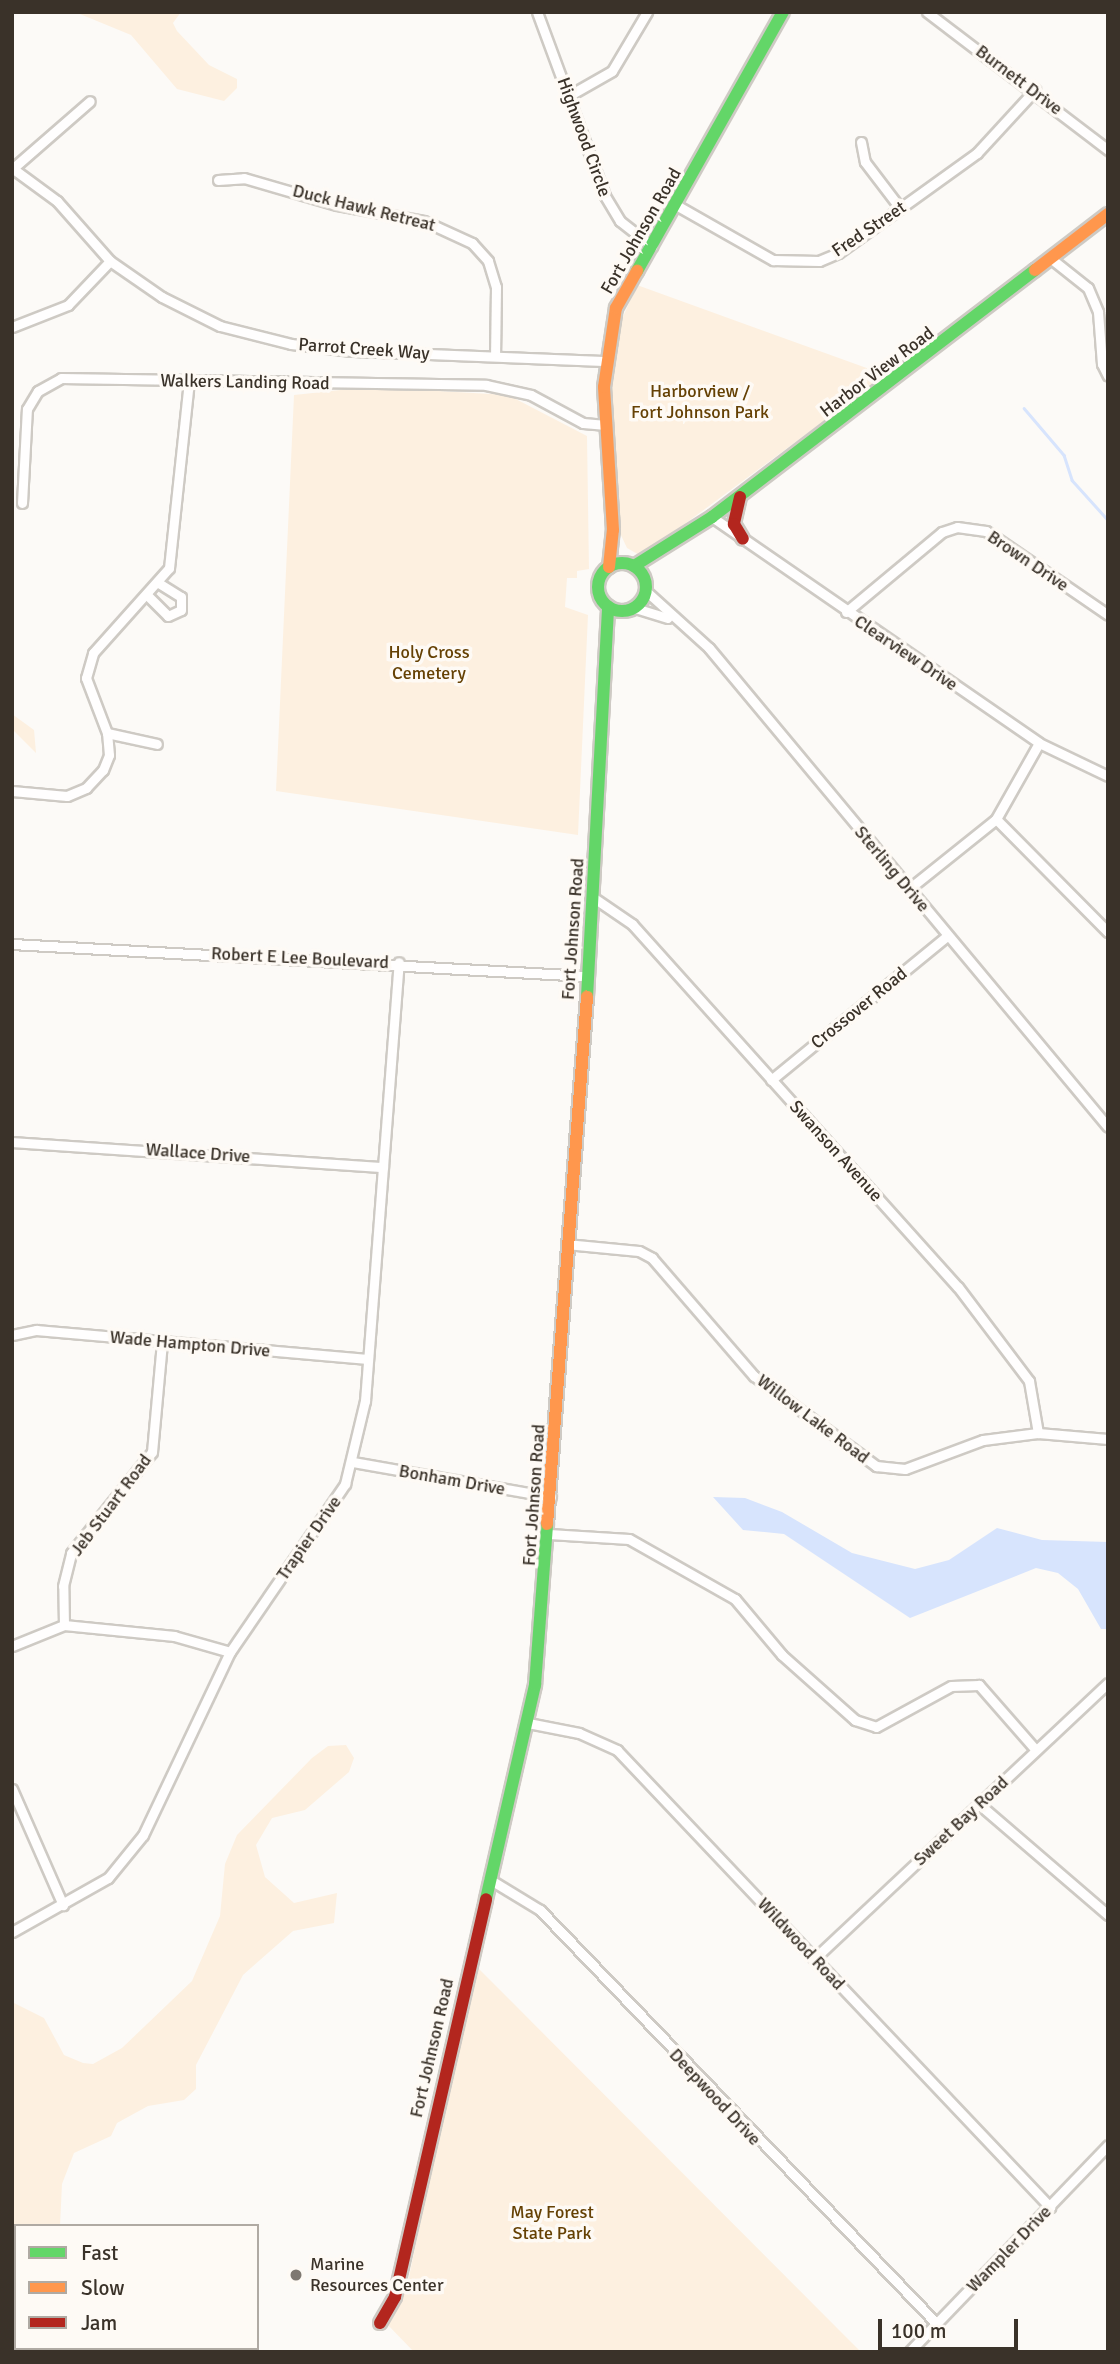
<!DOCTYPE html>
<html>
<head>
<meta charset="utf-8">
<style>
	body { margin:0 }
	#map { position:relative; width:1120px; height:2364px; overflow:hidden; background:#fcfaf7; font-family:Signika,sans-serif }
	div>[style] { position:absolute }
	.green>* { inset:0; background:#fdf0e0 }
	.water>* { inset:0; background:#d7e4fd }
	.stream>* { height:2.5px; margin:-1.25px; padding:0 1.25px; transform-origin:1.25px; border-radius:1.25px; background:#d7e4fd }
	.roads { filter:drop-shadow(2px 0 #cecac4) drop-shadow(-2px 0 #cecac4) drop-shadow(0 2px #cecac4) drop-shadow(0 -2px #cecac4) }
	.street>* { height:9px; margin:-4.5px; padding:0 4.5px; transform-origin:4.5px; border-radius:4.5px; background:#fffefe }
	.fast>* { height:12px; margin:-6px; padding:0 6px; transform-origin:6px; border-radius:6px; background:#63d668 }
	.fast>.ring { margin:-6px; padding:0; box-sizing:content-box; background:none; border:12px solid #63d668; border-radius:50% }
	.slow>* { height:12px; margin:-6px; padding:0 6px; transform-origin:6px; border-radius:6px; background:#ff974d }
	.jam>* { height:12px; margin:-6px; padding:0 6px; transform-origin:6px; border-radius:6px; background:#b3261e }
	.dots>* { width:19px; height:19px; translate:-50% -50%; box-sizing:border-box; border:4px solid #fefaf5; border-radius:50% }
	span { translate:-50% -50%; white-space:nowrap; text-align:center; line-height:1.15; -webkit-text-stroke:7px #fefaf5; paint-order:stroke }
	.street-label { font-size:18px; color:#3a3229 }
	.park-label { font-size:18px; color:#654104 }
	.poi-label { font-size:18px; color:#3a3229 }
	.left { translate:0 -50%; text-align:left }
	.frame { position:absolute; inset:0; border:14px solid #3a3229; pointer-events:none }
	.legend { position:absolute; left:14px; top:2224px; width:245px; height:126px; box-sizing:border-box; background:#fefaf5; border:2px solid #b0aaa3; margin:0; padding:9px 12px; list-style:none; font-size:21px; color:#3a3229 }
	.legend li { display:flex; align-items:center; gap:14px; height:35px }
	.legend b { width:35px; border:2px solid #b0aaa3 }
	.scale { position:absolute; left:878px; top:2319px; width:140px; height:32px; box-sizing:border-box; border:4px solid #3a3229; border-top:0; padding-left:9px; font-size:21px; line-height:24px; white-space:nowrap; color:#3a3229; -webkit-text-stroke:5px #fefaf5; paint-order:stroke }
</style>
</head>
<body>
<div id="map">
	<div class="green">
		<div style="clip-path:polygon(75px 12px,181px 12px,173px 23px,177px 31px,209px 65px,237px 79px,237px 88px,224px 101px,177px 89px,131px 35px)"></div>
		<div style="clip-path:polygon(637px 285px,886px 375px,682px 526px,679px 534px,641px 556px,627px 548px,619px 531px,611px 388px,615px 335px)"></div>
		<div style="clip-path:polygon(368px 387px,508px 395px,587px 436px,589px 569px,577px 571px,577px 578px,567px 578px,565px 607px,588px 615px,578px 835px,276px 791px,294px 395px)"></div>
		<div style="clip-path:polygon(12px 714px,34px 730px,36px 753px,12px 729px)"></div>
		<div style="clip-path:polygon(346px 1745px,354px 1758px,349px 1772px,305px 1810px,272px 1818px,256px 1845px,265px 1877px,294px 1903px,337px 1893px,334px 1923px,293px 1931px,243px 1975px,196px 2065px,196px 2089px,184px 2100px,148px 2106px,117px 2123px,111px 2136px,74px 2153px,62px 2184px,60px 2226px,16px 2226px,12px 2231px,12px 2002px,44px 2018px,64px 2055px,83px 2063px,93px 2064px,122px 2048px,192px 1981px,220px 1916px,225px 1864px,237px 1835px,312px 1758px,328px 1746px)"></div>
		<div style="clip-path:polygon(474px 1964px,861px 2352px,414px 2352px,386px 2323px,409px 2277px)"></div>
	</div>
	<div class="water">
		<div style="clip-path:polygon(713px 1497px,745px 1498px,782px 1512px,852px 1553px,915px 1569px,949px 1560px,997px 1528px,1042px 1540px,1108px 1542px,1108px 1629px,1101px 1629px,1078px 1589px,1058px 1573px,1036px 1568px,910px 1618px,784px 1534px,743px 1530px)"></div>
	</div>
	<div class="stream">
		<div style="left:1024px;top:408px;width:62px;rotate:49.6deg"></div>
		<div style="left:1064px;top:455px;width:26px;rotate:72deg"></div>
		<div style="left:1072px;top:480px;width:54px;rotate:48deg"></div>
	</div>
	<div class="roads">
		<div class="street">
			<div style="left:537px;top:12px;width:196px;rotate:69.7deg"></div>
			<div style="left:605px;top:196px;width:29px;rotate:59deg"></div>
			<div style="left:620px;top:221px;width:41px;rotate:38deg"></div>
			<div style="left:927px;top:12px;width:228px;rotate:37.3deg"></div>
			<div style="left:570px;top:95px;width:48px;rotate:-29.7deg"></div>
			<div style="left:612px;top:71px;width:69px;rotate:-59.3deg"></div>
			<div style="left:861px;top:142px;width:20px;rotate:79deg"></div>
			<div style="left:865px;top:162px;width:58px;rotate:52.7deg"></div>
			<div style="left:12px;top:168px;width:56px;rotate:36.3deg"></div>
			<div style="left:57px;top:201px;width:80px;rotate:48.5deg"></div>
			<div style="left:110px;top:261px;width:63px;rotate:34.7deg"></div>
			<div style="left:162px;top:297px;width:65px;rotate:26.6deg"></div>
			<div style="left:220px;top:326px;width:73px;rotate:14.2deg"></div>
			<div style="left:291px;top:344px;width:61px;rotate:6.5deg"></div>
			<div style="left:352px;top:351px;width:253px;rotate:2.3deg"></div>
			<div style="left:12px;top:169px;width:103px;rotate:-41.1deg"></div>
			<div style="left:218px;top:180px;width:26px;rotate:-4deg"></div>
			<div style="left:244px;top:178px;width:97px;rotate:16.2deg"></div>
			<div style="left:337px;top:205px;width:88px;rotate:10.4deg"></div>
			<div style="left:424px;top:221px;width:53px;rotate:24.6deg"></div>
			<div style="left:472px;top:243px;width:24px;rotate:48deg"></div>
			<div style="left:488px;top:261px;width:27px;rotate:73deg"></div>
			<div style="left:496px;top:287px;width:69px;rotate:90.8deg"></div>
			<div style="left:676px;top:205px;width:112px;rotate:29.6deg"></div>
			<div style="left:773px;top:260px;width:46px;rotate:1.2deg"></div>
			<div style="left:819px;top:261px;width:21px;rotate:-23deg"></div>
			<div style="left:838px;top:253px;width:171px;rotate:-35.7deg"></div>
			<div style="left:977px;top:153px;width:86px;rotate:-47.4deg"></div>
			<div style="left:1054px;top:261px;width:43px;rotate:38.5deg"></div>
			<div style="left:1088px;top:288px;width:26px;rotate:67deg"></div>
			<div style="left:1098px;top:312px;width:52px;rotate:85.6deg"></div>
			<div style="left:1102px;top:364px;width:13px;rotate:63deg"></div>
			<div style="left:12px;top:327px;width:60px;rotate:-21.4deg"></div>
			<div style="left:68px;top:305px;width:61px;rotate:-46.3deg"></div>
			<div style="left:22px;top:503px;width:94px;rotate:-87deg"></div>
			<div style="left:27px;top:409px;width:21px;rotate:-59deg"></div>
			<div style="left:38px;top:391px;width:26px;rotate:-29deg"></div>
			<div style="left:61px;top:378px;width:425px;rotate:0.9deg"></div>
			<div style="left:486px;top:385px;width:46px;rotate:12.5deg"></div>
			<div style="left:531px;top:395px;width:59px;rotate:28.3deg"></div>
			<div style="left:583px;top:423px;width:23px;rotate:5deg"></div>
			<div style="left:712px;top:517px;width:397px;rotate:34.6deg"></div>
			<div style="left:1039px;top:743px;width:76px;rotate:25.6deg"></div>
			<div style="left:646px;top:591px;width:85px;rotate:42.1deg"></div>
			<div style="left:709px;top:648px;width:623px;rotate:50.21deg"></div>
			<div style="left:148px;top:596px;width:28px;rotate:45deg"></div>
			<div style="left:168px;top:616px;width:14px;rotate:-25deg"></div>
			<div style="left:181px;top:610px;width:13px;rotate:-90deg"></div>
			<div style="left:181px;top:597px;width:26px;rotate:-148deg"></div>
			<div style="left:635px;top:608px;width:34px;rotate:17deg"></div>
			<div style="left:846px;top:612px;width:125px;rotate:-39.8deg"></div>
			<div style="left:942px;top:532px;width:16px;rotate:-18deg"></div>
			<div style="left:957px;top:527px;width:29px;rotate:8deg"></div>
			<div style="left:986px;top:531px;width:148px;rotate:34.5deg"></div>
			<div style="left:107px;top:733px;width:51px;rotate:12.4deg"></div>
			<div style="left:12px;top:791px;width:55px;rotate:5.2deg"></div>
			<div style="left:67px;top:796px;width:21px;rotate:-23deg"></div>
			<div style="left:86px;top:788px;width:25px;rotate:-47deg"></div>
			<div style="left:103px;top:770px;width:16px;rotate:-68deg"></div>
			<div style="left:109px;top:755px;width:22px;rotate:-95deg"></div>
			<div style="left:107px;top:733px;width:59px;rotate:-110.9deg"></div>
			<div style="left:86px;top:678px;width:26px;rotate:-74deg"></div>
			<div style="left:93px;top:653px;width:114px;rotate:-48.2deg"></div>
			<div style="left:169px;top:568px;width:187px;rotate:-83.9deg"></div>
			<div style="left:996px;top:819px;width:159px;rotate:45.3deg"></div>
			<div style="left:910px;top:888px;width:110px;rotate:-38.7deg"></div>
			<div style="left:996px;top:819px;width:87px;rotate:-60.5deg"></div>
			<div style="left:594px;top:898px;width:46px;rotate:34.4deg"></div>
			<div style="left:632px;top:924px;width:488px;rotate:48.1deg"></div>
			<div style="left:958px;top:1287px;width:118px;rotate:52.9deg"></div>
			<div style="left:1029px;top:1381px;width:53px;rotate:80.2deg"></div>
			<div style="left:12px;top:944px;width:576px;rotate:3.19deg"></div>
			<div style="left:771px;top:1080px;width:227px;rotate:-39.3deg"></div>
			<div style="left:12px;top:1142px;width:372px;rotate:3.9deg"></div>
			<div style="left:566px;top:1244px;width:73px;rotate:5.5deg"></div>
			<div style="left:639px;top:1251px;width:15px;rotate:28deg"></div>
			<div style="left:652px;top:1258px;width:156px;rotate:49.2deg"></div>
			<div style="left:754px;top:1376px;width:152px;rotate:36.4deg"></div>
			<div style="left:876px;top:1466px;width:29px;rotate:6deg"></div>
			<div style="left:905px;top:1469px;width:83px;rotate:-20.4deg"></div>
			<div style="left:983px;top:1440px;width:55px;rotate:-7.3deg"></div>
			<div style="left:1038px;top:1433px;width:70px;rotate:4.9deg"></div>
			<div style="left:12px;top:1335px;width:25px;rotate:-12deg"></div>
			<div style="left:36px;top:1330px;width:333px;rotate:5deg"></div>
			<div style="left:353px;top:1462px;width:201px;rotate:10deg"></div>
			<div style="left:549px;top:1534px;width:80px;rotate:3.6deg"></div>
			<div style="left:629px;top:1539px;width:122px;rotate:29.5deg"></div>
			<div style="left:735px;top:1599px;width:73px;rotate:50deg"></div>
			<div style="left:782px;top:1655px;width:98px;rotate:41.7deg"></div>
			<div style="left:855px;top:1720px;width:22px;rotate:18deg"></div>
			<div style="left:876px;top:1727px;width:85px;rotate:-28.7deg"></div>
			<div style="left:951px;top:1686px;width:28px;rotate:-2deg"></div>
			<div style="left:979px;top:1685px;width:86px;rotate:48.8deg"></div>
			<div style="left:64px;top:1625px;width:39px;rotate:-91deg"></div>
			<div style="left:63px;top:1586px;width:34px;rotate:-76deg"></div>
			<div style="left:71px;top:1553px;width:129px;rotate:-51.3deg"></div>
			<div style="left:152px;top:1452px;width:110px;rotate:-84.8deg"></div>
			<div style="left:12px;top:1646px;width:56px;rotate:-22deg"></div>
			<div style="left:64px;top:1625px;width:111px;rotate:5.7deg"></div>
			<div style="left:174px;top:1636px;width:58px;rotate:15.9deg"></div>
			<div style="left:528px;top:1723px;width:52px;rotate:11.1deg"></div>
			<div style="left:579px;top:1733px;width:42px;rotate:24.1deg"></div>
			<div style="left:617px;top:1750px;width:630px;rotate:46.54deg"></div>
			<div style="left:12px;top:1789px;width:127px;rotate:66.3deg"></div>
			<div style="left:980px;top:1805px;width:169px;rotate:40.7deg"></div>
			<div style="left:489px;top:1879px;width:60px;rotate:31.3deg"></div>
			<div style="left:540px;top:1910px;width:572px;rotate:46.2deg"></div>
			<div style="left:12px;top:1932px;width:110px;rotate:-29.4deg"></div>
			<div style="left:108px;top:1878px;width:55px;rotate:-50.9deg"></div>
			<div style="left:143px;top:1835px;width:203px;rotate:-64.6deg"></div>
			<div style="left:230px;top:1652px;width:204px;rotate:-55.6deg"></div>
			<div style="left:345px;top:1484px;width:85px;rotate:-76.5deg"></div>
			<div style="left:365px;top:1401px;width:440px;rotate:-85.6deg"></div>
			<div style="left:814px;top:1959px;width:403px;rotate:-43.2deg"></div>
			<div style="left:909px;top:2352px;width:287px;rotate:-46.1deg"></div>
		</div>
		<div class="fast">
			<div style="left:637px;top:271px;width:297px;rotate:-60.6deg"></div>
			<div class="ring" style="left:598px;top:563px;width:36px;height:36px"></div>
			<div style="left:634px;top:566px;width:92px;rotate:-32.1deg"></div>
			<div style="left:712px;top:517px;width:407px;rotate:-37.4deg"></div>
			<div style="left:587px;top:997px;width:391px;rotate:-86.9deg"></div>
			<div style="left:486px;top:1899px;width:220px;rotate:-77.1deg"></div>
			<div style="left:535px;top:1685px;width:161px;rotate:-85.7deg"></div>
		</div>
		<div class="slow">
			<div style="left:1035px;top:270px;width:92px;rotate:-37.5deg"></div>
			<div style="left:609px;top:567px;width:37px;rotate:-84deg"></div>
			<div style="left:613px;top:530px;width:143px;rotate:-93.6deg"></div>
			<div style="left:604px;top:387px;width:80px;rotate:-81.4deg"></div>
			<div style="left:616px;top:308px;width:43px;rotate:-60.4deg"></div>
			<div style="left:547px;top:1524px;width:529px;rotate:-85.66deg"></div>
		</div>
		<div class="jam">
			<div style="left:740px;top:497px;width:28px;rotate:103deg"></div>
			<div style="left:734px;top:524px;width:17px;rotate:59deg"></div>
			<div style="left:380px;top:2323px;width:30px;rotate:-60deg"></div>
			<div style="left:395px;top:2297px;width:408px;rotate:-77.1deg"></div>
		</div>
	</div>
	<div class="dots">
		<div style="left:296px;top:2275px;background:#7e7871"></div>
	</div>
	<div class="street-label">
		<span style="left:1019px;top:80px;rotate:37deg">Burnett Drive</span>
		<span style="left:584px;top:137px;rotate:70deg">Highwood Circle</span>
		<span style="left:364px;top:208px;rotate:14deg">Duck Hawk Retreat</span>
		<span style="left:869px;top:229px;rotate:-34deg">Fred Street</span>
		<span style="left:641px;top:231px;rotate:-60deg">Fort Johnson Road</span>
		<span style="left:364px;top:349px;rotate:4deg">Parrot Creek Way</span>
		<span style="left:877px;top:372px;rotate:-37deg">Harbor View Road</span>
		<span style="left:245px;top:382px;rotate:1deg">Walkers Landing Road</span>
		<span style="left:1028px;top:561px;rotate:34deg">Brown Drive</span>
		<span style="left:906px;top:653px;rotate:34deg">Clearview Drive</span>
		<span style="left:892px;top:869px;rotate:50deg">Sterling Drive</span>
		<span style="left:573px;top:929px;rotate:-86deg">Fort Johnson Road</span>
		<span style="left:300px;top:958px;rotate:3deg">Robert E Lee Boulevard</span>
		<span style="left:859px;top:1008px;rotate:-39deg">Crossover Road</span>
		<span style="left:836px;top:1151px;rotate:48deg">Swanson Avenue</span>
		<span style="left:198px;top:1153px;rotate:4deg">Wallace Drive</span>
		<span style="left:190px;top:1344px;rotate:5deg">Wade Hampton Drive</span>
		<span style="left:813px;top:1419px;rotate:37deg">Willow Lake Road</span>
		<span style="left:452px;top:1480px;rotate:10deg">Bonham Drive</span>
		<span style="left:534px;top:1495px;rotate:-86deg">Fort Johnson Road</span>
		<span style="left:111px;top:1505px;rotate:-53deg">Jeb Stuart Road</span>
		<span style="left:309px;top:1538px;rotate:-55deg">Trapier Drive</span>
		<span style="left:961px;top:1821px;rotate:-43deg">Sweet Bay Road</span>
		<span style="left:801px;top:1944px;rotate:47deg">Wildwood Road</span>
		<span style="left:432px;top:2048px;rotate:-77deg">Fort Johnson Road</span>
		<span style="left:715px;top:2097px;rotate:47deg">Deepwood Drive</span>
		<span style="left:1009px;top:2249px;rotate:-46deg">Wampler Drive</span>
	</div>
	<div class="park-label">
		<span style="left:700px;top:402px">Harborview /<br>Fort Johnson Park</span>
		<span style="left:429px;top:663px">Holy Cross<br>Cemetery</span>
		<span style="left:552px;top:2223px">May Forest<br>State Park</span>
	</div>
	<div class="poi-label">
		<span class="left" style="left:310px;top:2275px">Marine<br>Resources Center</span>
	</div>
	<div class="frame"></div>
	<ul class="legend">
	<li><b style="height:9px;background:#63d668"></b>Fast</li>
	<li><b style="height:9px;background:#ff974d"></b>Slow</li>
	<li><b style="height:9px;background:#b3261e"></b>Jam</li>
	</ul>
	<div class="scale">100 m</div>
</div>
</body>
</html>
